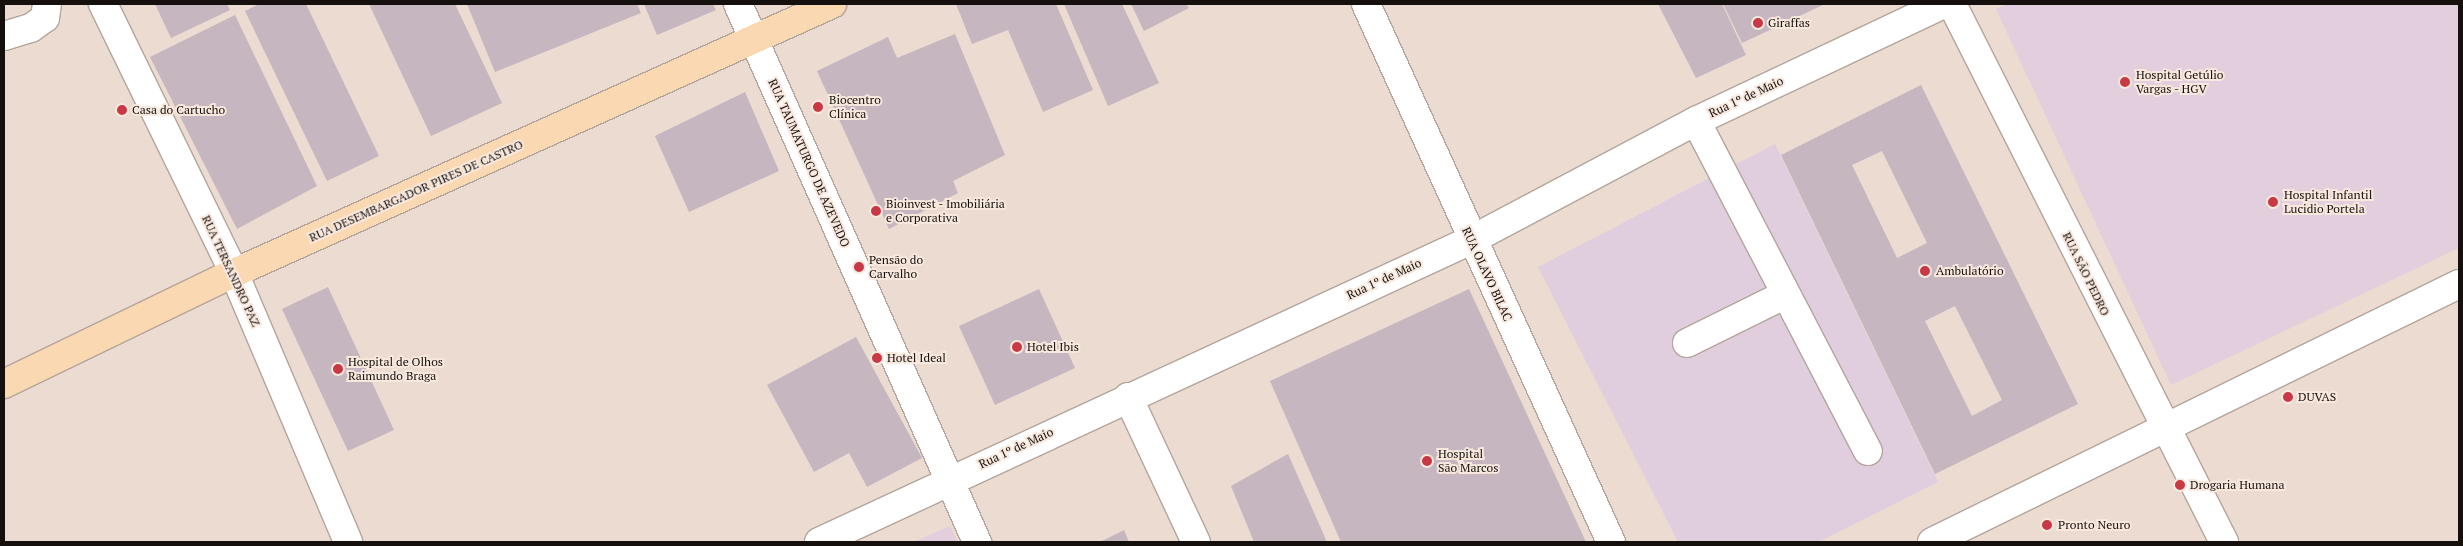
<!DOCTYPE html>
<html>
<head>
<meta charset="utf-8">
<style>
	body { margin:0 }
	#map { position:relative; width:2463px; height:546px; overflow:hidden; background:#ebdbd1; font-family:"PT Serif",serif }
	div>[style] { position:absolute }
	.education>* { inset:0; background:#e0cedf }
	.medical>* { inset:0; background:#e2cedd }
	.building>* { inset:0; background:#c5b6c0 }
	.roads { filter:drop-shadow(1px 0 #b3a59b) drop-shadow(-1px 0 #b3a59b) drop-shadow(0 1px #b3a59b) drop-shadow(0 -1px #b3a59b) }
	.minor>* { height:28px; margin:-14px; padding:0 14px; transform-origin:14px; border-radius:14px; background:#fff }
	.major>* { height:28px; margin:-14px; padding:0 14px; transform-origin:14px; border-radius:14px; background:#fad9b2 }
	.dots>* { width:14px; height:14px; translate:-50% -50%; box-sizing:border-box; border:2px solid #f8e8de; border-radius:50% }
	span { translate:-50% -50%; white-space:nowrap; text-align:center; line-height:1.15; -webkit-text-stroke:4px #f8e8de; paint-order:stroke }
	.poi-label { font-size:12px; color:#15100d }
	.left { translate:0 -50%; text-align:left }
	.street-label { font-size:12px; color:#15100d }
	.frame { position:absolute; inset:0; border:5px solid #15100d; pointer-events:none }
</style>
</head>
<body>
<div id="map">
	<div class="education">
		<div style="clip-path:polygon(1775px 144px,1938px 482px,1819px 542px,1678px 542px,1538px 267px)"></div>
	</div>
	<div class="medical">
		<div style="clip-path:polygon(2007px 4px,2459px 4px,2459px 248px,2171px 385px,1996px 9px)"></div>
		<div style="clip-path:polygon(950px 526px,958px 542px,914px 542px)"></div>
	</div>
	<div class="building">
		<div style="clip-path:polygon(155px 4px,227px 4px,230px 10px,171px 38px)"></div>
		<div style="clip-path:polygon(259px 4px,306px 4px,379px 156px,327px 181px,245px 11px)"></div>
		<div style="clip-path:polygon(369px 4px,455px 4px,502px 103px,431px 136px)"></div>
		<div style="clip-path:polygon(467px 4px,637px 4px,641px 13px,495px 72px)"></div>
		<div style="clip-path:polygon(644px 4px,713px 4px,716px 10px,657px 35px)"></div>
		<div style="clip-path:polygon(956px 4px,1056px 4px,1093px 90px,1043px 112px,1008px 30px,972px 44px)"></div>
		<div style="clip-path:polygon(1064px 4px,1122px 4px,1159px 83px,1108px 106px)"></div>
		<div style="clip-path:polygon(1131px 4px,1186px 4px,1189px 8px,1144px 31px)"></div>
		<div style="clip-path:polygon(1658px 4px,1722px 4px,1746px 55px,1696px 78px)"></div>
		<div style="clip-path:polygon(1723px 4px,1825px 4px,1742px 43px)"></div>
		<div style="clip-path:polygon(235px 15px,317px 186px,237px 229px,150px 57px)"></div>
		<div style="clip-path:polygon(955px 34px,1005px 155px,953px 181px,958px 193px,889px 229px,817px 71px,888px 37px,897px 58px)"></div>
		<div style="clip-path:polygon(evenodd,1921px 85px,2078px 404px,1935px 474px,1781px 155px,1921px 85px,1882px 151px,1927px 243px,1897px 258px,1852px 165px,1882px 151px,1921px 85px,1955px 306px,2002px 400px,1972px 416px,1925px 321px,1955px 306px)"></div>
		<div style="clip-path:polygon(745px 92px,779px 171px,689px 212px,655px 136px)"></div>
		<div style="clip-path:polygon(328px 287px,394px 430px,348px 451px,282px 309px)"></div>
		<div style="clip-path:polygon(1039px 289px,1075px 368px,995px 405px,959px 326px)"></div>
		<div style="clip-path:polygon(1469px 289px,1586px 542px,1341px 542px,1270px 381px)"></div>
		<div style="clip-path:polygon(856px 337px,922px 458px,867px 487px,849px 453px,814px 472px,767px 385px)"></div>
		<div style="clip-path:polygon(1288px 454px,1327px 542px,1254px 542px,1231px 486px)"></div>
		<div style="clip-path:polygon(1124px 530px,1129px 542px,1100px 542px)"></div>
	</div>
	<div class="roads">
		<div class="minor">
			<div style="left:103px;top:4px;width:299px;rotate:64deg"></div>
			<div style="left:234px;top:273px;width:292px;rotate:67deg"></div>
			<div style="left:738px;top:4px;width:589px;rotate:66.05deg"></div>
			<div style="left:1366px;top:4px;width:591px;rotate:65.52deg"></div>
			<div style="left:1952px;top:4px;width:603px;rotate:63.18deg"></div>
			<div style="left:4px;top:36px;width:28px;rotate:-17deg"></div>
			<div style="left:31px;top:28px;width:17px;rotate:-36deg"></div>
			<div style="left:45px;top:18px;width:14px;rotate:-82deg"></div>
			<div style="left:1696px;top:121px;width:372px;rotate:62.5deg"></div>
			<div style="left:1687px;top:343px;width:110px;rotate:-26.3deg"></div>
			<div style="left:1128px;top:397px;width:160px;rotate:64.9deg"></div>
			<div style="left:819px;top:542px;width:719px;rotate:-24.85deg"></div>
			<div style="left:1471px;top:240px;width:255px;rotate:-27.9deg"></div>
			<div style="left:1696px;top:121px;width:273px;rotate:-25.3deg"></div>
			<div style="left:1932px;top:542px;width:587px;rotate:-26.08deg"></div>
		</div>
		<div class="major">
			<div style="left:4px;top:384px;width:255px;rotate:-25.8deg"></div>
			<div style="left:234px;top:273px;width:656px;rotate:-24.22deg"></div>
		</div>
	</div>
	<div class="dots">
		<div style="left:1758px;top:23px;background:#c83845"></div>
		<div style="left:2125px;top:82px;background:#c83845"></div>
		<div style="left:818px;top:107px;background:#c83845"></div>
		<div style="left:122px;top:110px;background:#c83845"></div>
		<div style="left:2273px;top:202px;background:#c83845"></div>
		<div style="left:876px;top:211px;background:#c83845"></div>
		<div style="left:859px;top:267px;background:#c83845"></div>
		<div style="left:1925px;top:271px;background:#c83845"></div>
		<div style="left:1017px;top:347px;background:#c83845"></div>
		<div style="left:877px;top:358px;background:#c83845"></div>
		<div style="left:338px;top:369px;background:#c83845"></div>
		<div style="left:2288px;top:397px;background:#c83845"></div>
		<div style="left:1427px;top:461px;background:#c83845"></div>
		<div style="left:2180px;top:485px;background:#c83845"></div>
		<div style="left:2047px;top:525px;background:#c83845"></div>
	</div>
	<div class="poi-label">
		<span class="left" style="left:1768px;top:23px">Giraffas</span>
		<span class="left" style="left:2136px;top:82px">Hospital Getúlio<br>Vargas - HGV</span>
		<span class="left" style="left:829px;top:107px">Biocentro<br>Clínica</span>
		<span class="left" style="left:132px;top:110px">Casa do Cartucho</span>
		<span class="left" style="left:2284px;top:202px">Hospital Infantil<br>Lucidio Portela</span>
		<span class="left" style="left:886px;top:211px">Bioinvest - Imobiliária<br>e Corporativa</span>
		<span class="left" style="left:869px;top:267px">Pensão do<br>Carvalho</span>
		<span class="left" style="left:1936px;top:271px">Ambulatório</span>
		<span class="left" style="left:1027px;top:347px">Hotel Ibis</span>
		<span class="left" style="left:887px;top:358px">Hotel Ideal</span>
		<span class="left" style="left:348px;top:369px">Hospital de Olhos<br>Raimundo Braga</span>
		<span class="left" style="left:2298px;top:397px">DUVAS</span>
		<span class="left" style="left:1438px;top:461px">Hospital<br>São Marcos</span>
		<span class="left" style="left:2190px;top:485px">Drogaria Humana</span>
		<span class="left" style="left:2058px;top:525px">Pronto Neuro</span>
	</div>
	<div class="street-label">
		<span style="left:1746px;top:97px;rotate:-25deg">Rua 1º de Maio</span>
		<span style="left:809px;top:163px;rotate:66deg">RUA TAUMATURGO DE AZEVEDO</span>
		<span style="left:416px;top:191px;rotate:-24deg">RUA DESEMBARGADOR PIRES DE CASTRO</span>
		<span style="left:231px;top:271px;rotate:65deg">RUA TERSANDRO PAZ</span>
		<span style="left:1487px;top:274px;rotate:65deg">RUA OLAVO BILAC</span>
		<span style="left:2086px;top:274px;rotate:64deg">RUA SÃO PEDRO</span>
		<span style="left:1384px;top:279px;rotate:-25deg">Rua 1º de Maio</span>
		<span style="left:1016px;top:448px;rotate:-25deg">Rua 1º de Maio</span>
	</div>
	<div class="frame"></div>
</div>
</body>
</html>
